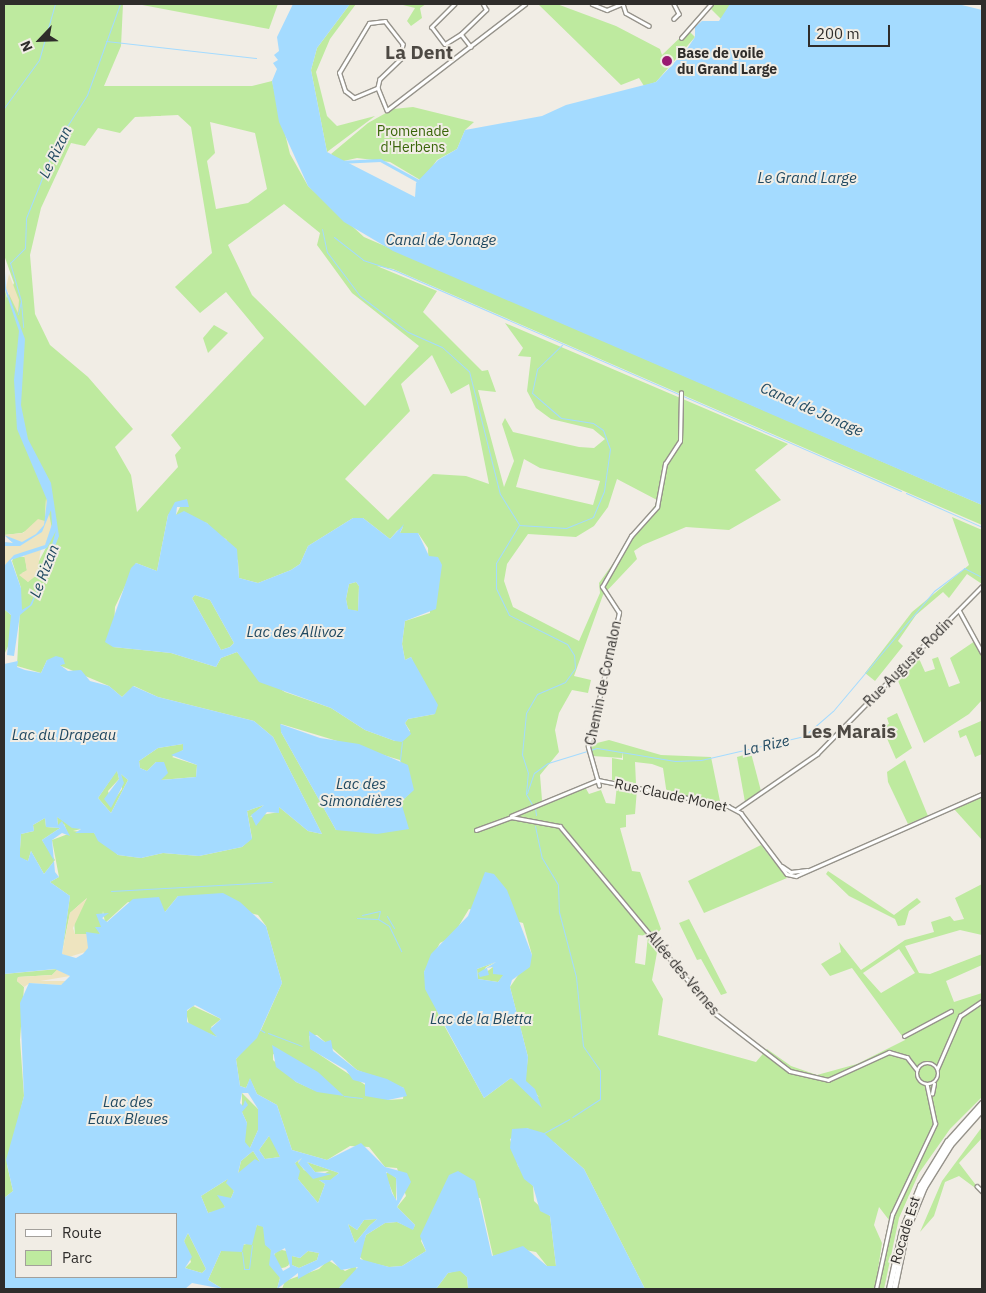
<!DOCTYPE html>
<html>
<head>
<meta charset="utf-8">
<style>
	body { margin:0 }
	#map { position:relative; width:986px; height:1293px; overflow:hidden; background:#f1ede5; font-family:"IBM Plex Sans",sans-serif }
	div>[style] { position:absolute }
	.green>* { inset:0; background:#beea9f }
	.round { border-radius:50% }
	.sand>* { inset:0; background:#eee4bf }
	.water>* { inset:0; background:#a4dbff }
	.stream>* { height:1px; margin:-0.5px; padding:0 0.5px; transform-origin:0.5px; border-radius:0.5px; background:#a4dbff }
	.canal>* { height:3px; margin:-1.5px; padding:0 1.5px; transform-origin:1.5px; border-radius:1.5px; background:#a4dbff }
	.roads { filter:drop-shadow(1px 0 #96938b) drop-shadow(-1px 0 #96938b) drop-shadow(0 1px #96938b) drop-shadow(0 -1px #96938b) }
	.minor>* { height:2.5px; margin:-1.25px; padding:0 1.25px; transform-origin:1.25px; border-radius:1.25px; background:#fff }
	.minor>.ring { margin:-1.25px; padding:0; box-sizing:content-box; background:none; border:2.5px solid #fff; border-radius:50% }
	.highway>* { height:4.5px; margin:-2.25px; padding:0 2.25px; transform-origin:2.25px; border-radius:2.25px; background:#fff }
	.dots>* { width:14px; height:14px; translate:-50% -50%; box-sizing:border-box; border:2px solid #f1ede5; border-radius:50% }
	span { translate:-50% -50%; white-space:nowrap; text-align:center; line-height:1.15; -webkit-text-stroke:4px #f1ede5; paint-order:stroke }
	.poi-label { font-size:14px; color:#2f2d2b; font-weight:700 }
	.left { translate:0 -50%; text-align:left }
	.park-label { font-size:14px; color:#3a660a }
	.street-label { font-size:14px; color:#2f2d2b }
	.water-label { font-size:15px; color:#204961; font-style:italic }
	.district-label { font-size:19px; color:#4d4943; font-weight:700 }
	.frame { position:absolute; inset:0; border:5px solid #2f2d2b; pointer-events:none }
	.legend { position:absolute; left:15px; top:1213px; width:162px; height:65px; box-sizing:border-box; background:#f1ede5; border:1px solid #a3a09b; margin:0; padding:6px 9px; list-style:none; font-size:15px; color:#2f2d2b }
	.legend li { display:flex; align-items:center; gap:10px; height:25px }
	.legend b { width:25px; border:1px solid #a3a09b }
	.north { position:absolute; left:15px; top:15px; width:50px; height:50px; -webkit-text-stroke:4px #f1ede5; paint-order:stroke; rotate:246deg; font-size:14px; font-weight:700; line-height:20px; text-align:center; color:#2f2d2b }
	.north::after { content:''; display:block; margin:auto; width:18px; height:22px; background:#2f2d2b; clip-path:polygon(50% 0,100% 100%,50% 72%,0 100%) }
	.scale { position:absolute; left:808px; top:25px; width:82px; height:22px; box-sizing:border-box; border:2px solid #2f2d2b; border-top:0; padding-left:6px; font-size:15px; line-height:18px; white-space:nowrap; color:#2f2d2b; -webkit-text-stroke:4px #f1ede5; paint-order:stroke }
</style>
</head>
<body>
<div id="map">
	<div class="green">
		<div style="clip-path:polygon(evenodd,4px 4px,123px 4px,121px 46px,104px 86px,252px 86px,272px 81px,290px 154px,308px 186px,364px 237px,982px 505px,982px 525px,393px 269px,377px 266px,437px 291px,423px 312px,482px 371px,488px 370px,496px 392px,478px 390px,504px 487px,514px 461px,502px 424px,505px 418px,513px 432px,579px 447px,594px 448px,605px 439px,593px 429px,551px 419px,536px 408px,527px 391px,531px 357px,518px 356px,523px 348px,505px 323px,788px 444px,755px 470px,781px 500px,729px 530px,686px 527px,643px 545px,634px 551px,637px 559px,603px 595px,574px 676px,591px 680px,588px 693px,572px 690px,559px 713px,555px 730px,559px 752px,540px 775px,542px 800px,543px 803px,585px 787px,589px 794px,601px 790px,606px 803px,615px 804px,617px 785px,637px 789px,635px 814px,626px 815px,626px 827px,620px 828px,632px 871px,640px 872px,661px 929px,652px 940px,658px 947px,652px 980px,663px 999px,658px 1035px,756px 1062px,767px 1049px,791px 1066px,817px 1075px,857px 1064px,905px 1040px,852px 968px,830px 976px,821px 964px,841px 952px,839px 942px,861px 970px,905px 940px,934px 932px,931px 922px,950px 916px,954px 921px,964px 919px,955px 898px,982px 884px,982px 935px,960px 930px,905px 946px,919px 973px,930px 974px,982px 954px,982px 965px,946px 981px,954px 1002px,982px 993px,982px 1097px,950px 1129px,919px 1173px,899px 1218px,884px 1289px,879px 1289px,892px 1224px,879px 1207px,874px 1225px,882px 1243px,875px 1289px,645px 1289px,584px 1169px,555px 1143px,527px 1128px,510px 1139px,518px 1166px,533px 1186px,534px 1201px,550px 1216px,556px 1266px,547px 1266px,536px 1252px,520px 1249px,493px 1256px,480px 1198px,437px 1206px,421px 1241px,426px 1251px,402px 1266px,389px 1267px,364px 1261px,359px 1256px,366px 1235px,385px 1223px,397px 1222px,413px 1229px,415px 1225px,397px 1207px,406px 1196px,397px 1168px,385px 1167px,369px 1147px,350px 1146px,327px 1160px,292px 1150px,277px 1105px,257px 1094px,250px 1079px,246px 1088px,240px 1086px,236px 1059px,261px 1030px,282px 983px,266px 926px,258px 915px,178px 896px,165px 912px,128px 902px,105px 923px,103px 911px,101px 927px,97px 927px,100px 934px,75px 934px,74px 920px,87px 898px,70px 913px,62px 952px,70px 896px,50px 882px,59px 877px,52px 840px,68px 834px,64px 824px,58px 826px,57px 817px,81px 829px,73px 831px,94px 833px,118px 855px,141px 858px,163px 853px,199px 856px,242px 847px,252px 838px,247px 811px,264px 805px,250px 817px,279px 812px,279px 807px,308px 831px,322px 834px,273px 737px,254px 721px,158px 697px,134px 686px,122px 697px,109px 686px,47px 660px,41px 673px,17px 666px,21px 588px,12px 561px,15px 556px,25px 557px,27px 571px,22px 573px,28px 582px,49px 542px,46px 499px,45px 521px,22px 533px,4px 535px,4px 286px,7px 298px,14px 283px,4px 255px,4px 4px,178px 115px,191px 127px,212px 253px,175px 287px,200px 313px,226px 292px,264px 338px,171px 435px,181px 448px,175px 455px,178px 467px,137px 512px,131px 475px,115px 447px,133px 429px,88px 377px,50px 345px,35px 314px,30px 255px,41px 208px,71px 143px,85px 146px,98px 128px,120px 133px,135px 117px,178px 115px,4px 4px,210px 122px,255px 133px,267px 189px,248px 203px,216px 209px,207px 161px,215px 153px,210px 122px,4px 4px,284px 204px,320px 233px,317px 245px,352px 293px,419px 346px,365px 406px,252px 295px,228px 245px,284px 204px,4px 4px,432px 355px,451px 394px,469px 384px,489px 484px,466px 476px,433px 474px,388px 520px,345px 479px,410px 411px,401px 384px,432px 355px,4px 4px,524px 459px,540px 468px,600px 481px,593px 505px,516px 487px,524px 459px,4px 4px,617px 479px,657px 500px,656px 504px,599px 583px,600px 593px,579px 641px,513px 607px,504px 581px,507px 564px,528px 534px,576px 537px,594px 526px,608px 507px,617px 479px,4px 4px,182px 503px,176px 515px,207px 523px,216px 535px,226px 539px,238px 561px,239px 578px,258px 583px,291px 570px,300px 564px,308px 546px,353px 518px,363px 518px,390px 539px,397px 531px,403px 527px,400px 533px,418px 533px,428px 548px,430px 613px,405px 621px,402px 644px,405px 660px,411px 657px,435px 714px,408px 719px,405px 723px,410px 731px,395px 741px,365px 730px,331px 708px,285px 692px,256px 674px,237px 652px,221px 658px,216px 667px,171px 653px,113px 647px,115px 607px,136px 563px,157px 571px,168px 515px,182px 503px,4px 4px,281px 724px,400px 760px,410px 793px,401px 801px,401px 813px,336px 830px,281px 732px,281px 724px,4px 4px,469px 909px,523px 923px,532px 955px,510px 987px,528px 1057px,525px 1081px,539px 1097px,511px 1078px,484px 1098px,439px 1016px,424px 972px,440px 943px,452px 937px,469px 909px,4px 4px,638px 935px,648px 936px,645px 965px,635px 963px,638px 935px,4px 4px,899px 949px,915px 973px,881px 993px,863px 973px,899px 949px,4px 4px,317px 1035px,357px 1070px,404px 1088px,403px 1099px,388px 1100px,311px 1049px,309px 1036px,317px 1035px,4px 4px,273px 1054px,298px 1062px,314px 1090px,296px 1082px,273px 1060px,273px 1054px)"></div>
		<div style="clip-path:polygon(137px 4px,278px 4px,269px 29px)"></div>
		<div style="clip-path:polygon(350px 4px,356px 4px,330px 39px,316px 72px,327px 116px,337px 126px,375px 116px,327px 152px,311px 70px,317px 48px)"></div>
		<div style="clip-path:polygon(399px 4px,426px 4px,420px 8px,422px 18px,411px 26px,407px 21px,415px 8px)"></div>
		<div style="clip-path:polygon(538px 4px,557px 4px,616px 26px,660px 49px,662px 55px,688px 30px,695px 37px,656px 82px,644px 86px,639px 78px,621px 85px)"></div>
		<div style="clip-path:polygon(713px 4px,730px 4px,731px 6px,721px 19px,709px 7px)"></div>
		<div style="clip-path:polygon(413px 107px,474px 122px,465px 130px,457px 149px,437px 160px,422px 181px,390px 162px,357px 158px,339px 162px,331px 154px,368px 123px,393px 109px)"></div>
		<div style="clip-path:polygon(214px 325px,228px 333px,208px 353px,203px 338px)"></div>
		<div style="clip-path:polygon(952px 517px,982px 530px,982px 584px,967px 574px,949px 598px,943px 592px,916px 615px,898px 641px,903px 646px,875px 681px,865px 673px,912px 612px,969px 565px)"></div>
		<div style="clip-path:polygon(356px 582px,359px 586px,358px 611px,348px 610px,346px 599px,349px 584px)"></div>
		<div style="clip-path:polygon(195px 595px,210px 600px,234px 643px,230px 647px,221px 650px,192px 598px)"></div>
		<div style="clip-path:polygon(4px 609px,11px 615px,11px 640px,4px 655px)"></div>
		<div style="clip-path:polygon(975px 641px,982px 653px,982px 700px,969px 714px,924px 743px,896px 676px,917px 654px,925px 672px,935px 669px,932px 659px,938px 657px,949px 687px,960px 683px,950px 658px)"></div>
		<div style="clip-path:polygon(897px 713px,912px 748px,896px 759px,882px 727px,889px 724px,887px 718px)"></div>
		<div style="clip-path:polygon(982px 715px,982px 754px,975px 757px,966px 735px,960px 738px,958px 731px,981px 721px)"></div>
		<div style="clip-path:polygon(609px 740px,661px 755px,711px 757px,721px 806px,667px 795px,663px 768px,652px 764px,635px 762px,636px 784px,612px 780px,612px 758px,623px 760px,623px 752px,622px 758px,592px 756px,590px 750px,593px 744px)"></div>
		<div style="clip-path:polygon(183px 744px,183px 750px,172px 757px,197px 765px,196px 777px,160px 780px,156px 762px,147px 771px,140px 768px,139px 761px,158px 748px)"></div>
		<div style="clip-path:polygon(751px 753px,761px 791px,745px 802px,737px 757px)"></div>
		<div style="clip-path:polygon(905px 760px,928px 816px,908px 824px,888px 782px,887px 772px)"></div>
		<div style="clip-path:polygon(117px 770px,119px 779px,108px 791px,112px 803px,122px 789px,121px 774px,128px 780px,111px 813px,98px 798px)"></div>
		<div style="clip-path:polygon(982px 796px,982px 840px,954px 809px)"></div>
		<div style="clip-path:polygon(45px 818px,46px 827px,60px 828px,42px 840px,55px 860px,44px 874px,31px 851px,28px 861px,20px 858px,20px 849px,21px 834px,34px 831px,33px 825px)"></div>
		<div style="clip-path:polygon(761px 845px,787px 878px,704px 913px,688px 881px)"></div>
		<div style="clip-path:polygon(828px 871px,894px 915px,917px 898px,921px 902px,909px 911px,905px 925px,898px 926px,895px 919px,849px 896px,826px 874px)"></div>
		<div style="clip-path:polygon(689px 919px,727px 993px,721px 995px,701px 959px,697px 960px,679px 923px)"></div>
		<div style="clip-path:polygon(496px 962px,486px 967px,481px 976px,493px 967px,504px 975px,498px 982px,478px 979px,477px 969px)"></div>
		<div style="clip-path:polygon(58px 969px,52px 975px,18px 977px,17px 981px,24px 987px,20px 1040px,24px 1096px,7px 1165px,13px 1191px,4px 1198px,4px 974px)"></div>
		<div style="clip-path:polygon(193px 1006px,221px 1019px,211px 1027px,217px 1037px,189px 1025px,186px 1012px)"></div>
		<div style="clip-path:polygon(242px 1093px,258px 1109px,258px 1130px,250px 1148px,246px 1147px,243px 1134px,247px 1123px,242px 1112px)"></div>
		<div style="clip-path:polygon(982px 1127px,982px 1138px,959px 1163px,982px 1193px,959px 1176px,945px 1182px,934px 1216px,920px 1232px,942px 1181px)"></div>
		<div style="clip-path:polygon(269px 1136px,273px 1138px,280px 1157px,265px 1159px,259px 1150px)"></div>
		<div style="clip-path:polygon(253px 1151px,260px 1162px,238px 1174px,241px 1161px)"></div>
		<div style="clip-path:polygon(302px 1158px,298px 1162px,304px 1170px,318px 1177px,329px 1171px,315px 1172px,307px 1162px,339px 1173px,330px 1181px,319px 1180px,325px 1184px,318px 1203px,298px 1179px,295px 1163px)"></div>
		<div style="clip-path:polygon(389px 1172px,396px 1178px,396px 1201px,385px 1174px)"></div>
		<div style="clip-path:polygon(228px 1179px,234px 1191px,231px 1198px,222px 1199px,225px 1207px,221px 1210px,208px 1213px,201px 1196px)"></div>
		<div style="clip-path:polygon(377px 1219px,369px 1226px,355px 1243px,348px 1224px,357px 1230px,364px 1220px)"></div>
		<div style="clip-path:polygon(257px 1225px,263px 1226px,280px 1278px,277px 1289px,223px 1289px,208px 1280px,221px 1251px,250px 1243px)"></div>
		<div style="clip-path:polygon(188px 1233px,206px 1269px,202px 1273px,185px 1268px,191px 1262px,184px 1241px)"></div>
		<div class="round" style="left:273px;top:1250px;width:18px;height:18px"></div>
		<div style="clip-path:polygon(308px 1251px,319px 1253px,317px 1260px,299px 1268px,292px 1265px,292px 1256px,300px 1258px)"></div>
		<div style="clip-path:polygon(328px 1260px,345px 1271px,355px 1266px,358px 1271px,338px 1289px,282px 1289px,285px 1281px,319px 1269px)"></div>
		<div style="clip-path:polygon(460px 1270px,467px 1277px,468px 1288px,436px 1289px,448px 1273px)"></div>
	</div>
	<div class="sand">
		<div style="clip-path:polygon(9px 274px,19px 300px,18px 313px,6px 288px)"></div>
		<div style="clip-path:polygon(46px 498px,52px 529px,49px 542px,41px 548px,37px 575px,28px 582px,19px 575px,27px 570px,24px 555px,15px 556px,4px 566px,4px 542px,13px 543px,4px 535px,23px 533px,38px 519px,45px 521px)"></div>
		<div style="clip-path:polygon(87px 898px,73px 928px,75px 934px,100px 934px,98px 948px,69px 957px,62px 954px,70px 913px)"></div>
		<div style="clip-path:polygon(58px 969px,70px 976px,40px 981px,69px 981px,61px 985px,30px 983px,24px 987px,17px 981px,18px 977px,52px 975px)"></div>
	</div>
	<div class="water">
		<div style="clip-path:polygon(293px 4px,350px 4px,317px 48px,311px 70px,327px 152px,415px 197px,416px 183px,438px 160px,457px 149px,465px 130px,542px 116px,566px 105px,656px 82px,687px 49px,695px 37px,695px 27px,702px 21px,719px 21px,730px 4px,958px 4px,982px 10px,982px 505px,393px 251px,344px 222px,308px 186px,279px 122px,272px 81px,277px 69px,273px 63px,278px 60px,274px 55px,279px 51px,277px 37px)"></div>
		<div style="clip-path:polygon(evenodd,4px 255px,6px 288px,25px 339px,21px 405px,28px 439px,51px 483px,59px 536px,32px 605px,20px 615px,14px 656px,7px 655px,11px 615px,4px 609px,4px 566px,14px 555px,45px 545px,52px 524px,51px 510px,42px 532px,20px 546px,4px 546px,4px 542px,13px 543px,4px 535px,22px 542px,36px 534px,44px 525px,47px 500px,17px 429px,14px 380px,19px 331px,4px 287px,4px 255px,56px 531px,41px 582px,30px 605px,22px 610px,21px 588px,11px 560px,47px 548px,56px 531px)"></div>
		<div style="clip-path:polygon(evenodd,187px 499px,189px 507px,177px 507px,176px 515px,184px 511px,207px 523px,237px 549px,239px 578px,258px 583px,291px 570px,300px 564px,308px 546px,353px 518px,363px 518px,390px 539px,404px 524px,400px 533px,418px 533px,429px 556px,438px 557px,442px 565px,436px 609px,405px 621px,402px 644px,405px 660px,411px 657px,438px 705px,435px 714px,408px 719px,405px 723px,411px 734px,402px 742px,395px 741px,365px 730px,331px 708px,259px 682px,237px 652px,221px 658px,216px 667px,171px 653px,113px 647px,105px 642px,131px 568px,136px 563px,157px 571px,168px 515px,175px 502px,187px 499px,356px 582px,359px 586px,358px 611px,348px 609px,346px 599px,349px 584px,356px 582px,187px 499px,195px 595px,210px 600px,234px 643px,230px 647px,221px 650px,192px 598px,195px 595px)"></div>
		<div style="clip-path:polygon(evenodd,56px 656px,63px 658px,65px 664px,60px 665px,68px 671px,81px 670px,90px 681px,109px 686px,122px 697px,133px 686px,158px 697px,254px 721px,273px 737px,322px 834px,308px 831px,279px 807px,279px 813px,267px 812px,256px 826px,251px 815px,264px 805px,247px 811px,252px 839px,242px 847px,199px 856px,163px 853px,141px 858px,118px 855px,98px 841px,94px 833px,75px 833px,81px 829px,72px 828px,57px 817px,58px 825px,62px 821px,70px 836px,62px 833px,52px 840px,55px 872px,59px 877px,50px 882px,70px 896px,62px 954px,76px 958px,83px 954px,88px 948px,86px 932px,100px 934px,95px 927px,101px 927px,96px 914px,109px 913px,102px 918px,107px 922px,133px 899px,159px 897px,165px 912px,178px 896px,223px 893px,240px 902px,266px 926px,282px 983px,257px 1038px,236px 1059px,240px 1086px,246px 1088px,250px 1078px,257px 1094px,277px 1105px,292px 1150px,327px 1160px,361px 1143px,385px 1167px,407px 1173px,411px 1182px,397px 1207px,415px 1225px,413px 1230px,397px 1222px,385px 1223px,366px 1235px,360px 1259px,389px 1267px,402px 1266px,426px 1251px,420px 1236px,449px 1175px,458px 1171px,475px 1181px,492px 1256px,523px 1246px,547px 1266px,556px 1266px,550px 1216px,540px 1211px,533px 1186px,524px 1179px,510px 1148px,512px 1129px,527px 1128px,544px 1133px,584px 1169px,645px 1289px,461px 1289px,468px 1288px,467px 1277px,460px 1271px,448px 1273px,436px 1289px,338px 1289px,358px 1267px,341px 1270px,332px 1260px,298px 1279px,298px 1273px,277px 1289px,280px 1278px,269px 1265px,271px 1250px,265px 1245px,263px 1227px,257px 1225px,252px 1245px,244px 1244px,242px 1252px,221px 1251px,208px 1280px,223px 1289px,192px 1283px,185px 1289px,4px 1289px,4px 1198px,13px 1191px,6px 1160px,24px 1096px,20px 1003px,29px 983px,61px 985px,70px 976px,55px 969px,4px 974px,4px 664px,18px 661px,17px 667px,25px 670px,41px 673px,47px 660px,56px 656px,183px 744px,183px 750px,171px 755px,197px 765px,196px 777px,161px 780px,168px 773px,164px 762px,156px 762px,147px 771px,140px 768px,139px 761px,158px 748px,183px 744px,56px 656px,117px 771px,119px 779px,104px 799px,111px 808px,124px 783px,121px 774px,128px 780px,111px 813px,98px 798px,117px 771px,56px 656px,45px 818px,46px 827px,60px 828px,42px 840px,54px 861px,44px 874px,31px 851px,28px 861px,20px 857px,20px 849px,21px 834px,34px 831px,33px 825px,45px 818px,56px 656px,195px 1005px,221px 1019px,210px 1029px,217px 1037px,187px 1022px,187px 1010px,195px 1005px,56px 656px,242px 1093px,248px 1093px,258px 1109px,258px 1130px,250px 1148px,245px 1142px,247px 1123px,242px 1112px,248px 1105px,245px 1100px,243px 1106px,240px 1103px,242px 1093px,56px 656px,269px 1136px,280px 1157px,265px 1159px,259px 1150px,269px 1136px,56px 656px,253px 1151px,260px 1162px,255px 1159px,238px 1173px,241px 1161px,253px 1151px,56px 656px,302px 1158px,298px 1163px,313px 1179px,332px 1174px,315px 1172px,307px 1162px,339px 1173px,330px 1180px,319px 1180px,325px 1184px,318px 1203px,298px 1179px,300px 1171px,295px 1163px,302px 1158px,56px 656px,386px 1172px,396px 1178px,397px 1201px,392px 1193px,386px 1172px,56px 656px,228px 1179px,226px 1183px,234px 1191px,231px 1198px,217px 1195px,225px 1207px,208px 1213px,201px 1196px,228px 1179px,56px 656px,16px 1214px,176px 1214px,176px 1277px,16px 1277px,16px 1214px,56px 656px,377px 1219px,369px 1226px,355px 1243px,348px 1224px,357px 1230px,364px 1220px,377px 1219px,56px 656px,188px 1233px,206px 1269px,202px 1273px,185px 1268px,192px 1257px,184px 1241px,188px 1233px,56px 656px,285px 1248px,290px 1267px,283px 1271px,274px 1254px,285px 1248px,56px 656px,308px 1251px,319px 1253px,317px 1260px,299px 1268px,292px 1265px,292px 1256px,300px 1258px,308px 1251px)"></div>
		<div style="clip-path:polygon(280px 724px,320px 738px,359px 744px,408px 765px,414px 790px,401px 802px,409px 829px,377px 834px,336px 830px,281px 732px)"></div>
		<div style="clip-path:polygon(evenodd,485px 872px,494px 874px,507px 890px,532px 955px,530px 967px,512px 980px,510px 987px,528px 1057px,526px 1081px,535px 1089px,542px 1108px,511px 1078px,484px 1098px,425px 989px,424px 972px,431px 954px,468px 916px,485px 872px,496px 962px,478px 973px,480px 977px,489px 975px,487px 968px,493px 967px,493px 974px,503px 975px,498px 982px,478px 979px,477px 969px,496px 962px)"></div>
		<div style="clip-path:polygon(309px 1031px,325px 1042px,331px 1040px,333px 1051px,357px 1070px,387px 1079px,404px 1088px,407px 1096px,388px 1100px,365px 1096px,365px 1083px,353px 1080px,346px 1070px,310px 1049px)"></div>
		<div style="clip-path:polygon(272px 1045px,318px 1072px,344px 1096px,317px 1092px,296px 1082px,276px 1067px)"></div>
	</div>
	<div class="stream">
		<div style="left:106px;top:41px;width:151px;rotate:6.5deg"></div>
		<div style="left:4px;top:108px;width:59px;rotate:-53.9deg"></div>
		<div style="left:39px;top:60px;width:58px;rotate:-74.1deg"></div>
		<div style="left:322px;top:229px;width:24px;rotate:78deg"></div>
		<div style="left:327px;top:252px;width:55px;rotate:53.1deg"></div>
		<div style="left:360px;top:296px;width:60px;rotate:36.9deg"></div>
		<div style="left:408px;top:332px;width:37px;rotate:24deg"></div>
		<div style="left:442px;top:347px;width:36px;rotate:42deg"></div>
		<div style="left:469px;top:371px;width:127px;rotate:75.9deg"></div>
		<div style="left:500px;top:494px;width:36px;rotate:58deg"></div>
		<div style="left:334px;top:237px;width:37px;rotate:38deg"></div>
		<div style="left:363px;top:260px;width:33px;rotate:18deg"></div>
		<div style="left:394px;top:270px;width:553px;rotate:23.55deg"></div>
		<div style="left:21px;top:302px;width:25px;rotate:85deg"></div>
		<div style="left:18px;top:314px;width:13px;rotate:-77deg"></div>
		<div style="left:21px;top:301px;width:40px;rotate:-106deg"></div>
		<div style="left:10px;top:263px;width:21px;rotate:-45deg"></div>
		<div style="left:25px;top:248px;width:30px;rotate:-88deg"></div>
		<div style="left:26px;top:218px;width:38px;rotate:-68deg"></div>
		<div style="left:40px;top:183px;width:44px;rotate:-67.5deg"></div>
		<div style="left:57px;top:142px;width:56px;rotate:-57.4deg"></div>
		<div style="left:87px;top:95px;width:97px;rotate:-70.1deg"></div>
		<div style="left:906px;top:493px;width:83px;rotate:24.1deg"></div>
		<div style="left:400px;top:760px;width:18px;rotate:-84deg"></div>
		<div style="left:527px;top:793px;width:21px;rotate:-71deg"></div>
		<div style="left:534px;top:773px;width:17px;rotate:-36deg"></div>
		<div style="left:548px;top:763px;width:51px;rotate:-17deg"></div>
		<div style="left:597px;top:748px;width:79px;rotate:9.5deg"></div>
		<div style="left:675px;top:761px;width:26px;rotate:-2deg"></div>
		<div style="left:701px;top:760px;width:106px;rotate:-13.1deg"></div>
		<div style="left:804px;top:736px;width:38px;rotate:-41deg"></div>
		<div style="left:833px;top:711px;width:157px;rotate:-49.9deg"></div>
		<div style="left:934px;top:591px;width:38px;rotate:-37deg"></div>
		<div style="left:964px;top:568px;width:20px;rotate:27deg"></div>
		<div style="left:533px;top:806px;width:14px;rotate:-120deg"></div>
		<div style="left:526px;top:794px;width:21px;rotate:-85deg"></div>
		<div style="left:528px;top:773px;width:20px;rotate:-108deg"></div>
		<div style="left:522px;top:754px;width:41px;rotate:-84.4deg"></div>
		<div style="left:526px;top:713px;width:22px;rotate:-60deg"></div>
		<div style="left:537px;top:694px;width:30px;rotate:-23deg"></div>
		<div style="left:565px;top:682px;width:17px;rotate:-54deg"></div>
		<div style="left:575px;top:668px;width:13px;rotate:-94deg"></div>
		<div style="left:574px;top:655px;width:13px;rotate:-122deg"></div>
		<div style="left:567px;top:644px;width:65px;rotate:-153.4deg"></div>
		<div style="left:509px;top:615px;width:30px;rotate:-116deg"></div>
		<div style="left:496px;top:588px;width:25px;rotate:-90deg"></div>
		<div style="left:496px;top:563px;width:44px;rotate:-58.8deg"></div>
		<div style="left:519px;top:525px;width:47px;rotate:3.7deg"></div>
		<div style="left:566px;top:528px;width:29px;rotate:-22deg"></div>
		<div style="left:593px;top:517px;width:28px;rotate:-67deg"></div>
		<div style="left:604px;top:491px;width:42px;rotate:-81.9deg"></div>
		<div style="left:610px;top:449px;width:20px;rotate:-110deg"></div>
		<div style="left:603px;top:430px;width:12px;rotate:-145deg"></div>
		<div style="left:593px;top:423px;width:32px;rotate:-171deg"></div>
		<div style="left:561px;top:418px;width:38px;rotate:-139deg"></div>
		<div style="left:532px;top:393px;width:25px;rotate:-78deg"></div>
		<div style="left:537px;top:369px;width:35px;rotate:-44deg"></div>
		<div style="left:535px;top:808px;width:7px;rotate:82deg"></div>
		<div style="left:535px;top:826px;width:33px;rotate:78deg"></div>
		<div style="left:542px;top:858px;width:31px;rotate:59deg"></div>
		<div style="left:558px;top:885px;width:27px;rotate:88deg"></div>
		<div style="left:559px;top:912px;width:67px;rotate:75.3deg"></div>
		<div style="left:576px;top:977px;width:69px;rotate:84.2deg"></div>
		<div style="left:583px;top:1046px;width:29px;rotate:55deg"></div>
		<div style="left:600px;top:1070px;width:29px;rotate:90deg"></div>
		<div style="left:600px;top:1099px;width:33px;rotate:147deg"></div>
		<div style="left:111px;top:891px;width:161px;rotate:-3.2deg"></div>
		<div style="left:380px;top:911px;width:8px;rotate:104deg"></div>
		<div style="left:378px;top:919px;width:13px;rotate:32deg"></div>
		<div style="left:389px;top:926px;width:28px;rotate:64deg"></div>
		<div style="left:362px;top:915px;width:18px;rotate:-13deg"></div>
		<div style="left:387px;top:916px;width:14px;rotate:60deg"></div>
		<div style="left:357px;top:918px;width:20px;rotate:3deg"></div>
		<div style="left:261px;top:1030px;width:4px;rotate:34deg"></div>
		<div style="left:268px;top:1033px;width:36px;rotate:21deg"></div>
		<div style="left:344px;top:1096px;width:18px;rotate:6deg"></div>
		<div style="left:544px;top:1133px;width:29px;rotate:-29deg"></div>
		<div style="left:242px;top:1252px;width:17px;rotate:83deg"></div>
		<div style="left:244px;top:1269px;width:5px"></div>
		<div style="left:249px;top:1269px;width:24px;rotate:-83deg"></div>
	</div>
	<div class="canal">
		<div style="left:339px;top:162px;width:41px;rotate:-2.8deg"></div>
		<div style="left:380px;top:160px;width:46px;rotate:28.8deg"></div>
	</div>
	<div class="roads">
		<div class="minor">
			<div style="left:455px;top:4px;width:33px;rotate:135deg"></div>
			<div style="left:432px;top:27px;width:21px;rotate:53deg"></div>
			<div style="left:445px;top:44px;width:19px;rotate:-32deg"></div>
			<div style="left:461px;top:34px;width:16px;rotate:52deg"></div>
			<div style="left:592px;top:4px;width:16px;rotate:22deg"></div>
			<div style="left:607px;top:10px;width:15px;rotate:-23deg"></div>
			<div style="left:623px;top:4px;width:9px;rotate:72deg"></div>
			<div style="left:626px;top:13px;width:26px;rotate:29deg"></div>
			<div style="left:674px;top:4px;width:11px;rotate:63deg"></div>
			<div style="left:679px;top:14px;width:7px;rotate:135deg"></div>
			<div style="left:461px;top:34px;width:35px;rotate:-44deg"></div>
			<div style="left:486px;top:10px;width:7px;rotate:-117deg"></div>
			<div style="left:681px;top:38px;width:45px;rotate:-48.6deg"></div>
			<div style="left:378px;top:88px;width:26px;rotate:157deg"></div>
			<div style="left:354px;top:98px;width:11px;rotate:-142deg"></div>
			<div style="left:345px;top:91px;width:19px;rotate:-108deg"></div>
			<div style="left:339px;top:73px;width:58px;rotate:-59deg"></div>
			<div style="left:369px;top:23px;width:16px;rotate:-7deg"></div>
			<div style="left:385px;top:21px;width:29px;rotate:52deg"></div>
			<div style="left:403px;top:44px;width:15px;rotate:98deg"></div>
			<div style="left:401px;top:59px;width:29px;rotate:136deg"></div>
			<div style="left:380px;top:79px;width:9px;rotate:103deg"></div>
			<div style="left:378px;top:88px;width:24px;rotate:68deg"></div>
			<div style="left:387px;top:110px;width:174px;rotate:-37.5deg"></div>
			<div style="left:959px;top:610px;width:48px;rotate:61.3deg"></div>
			<div style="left:599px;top:786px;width:41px;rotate:-105.8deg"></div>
			<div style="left:588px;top:747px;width:138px;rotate:-77deg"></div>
			<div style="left:619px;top:613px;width:31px;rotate:-123deg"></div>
			<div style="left:602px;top:587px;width:59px;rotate:-60.4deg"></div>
			<div style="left:631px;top:536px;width:39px;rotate:-48deg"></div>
			<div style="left:657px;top:507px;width:44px;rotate:-79.5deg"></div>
			<div style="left:665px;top:464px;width:27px;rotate:-57deg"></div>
			<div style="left:680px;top:441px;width:48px;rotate:-88.8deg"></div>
			<div style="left:737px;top:809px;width:97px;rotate:-34.5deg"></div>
			<div style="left:817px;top:754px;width:235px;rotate:-45.5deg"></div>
			<div style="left:511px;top:816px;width:94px;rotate:-22.5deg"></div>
			<div style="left:598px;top:780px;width:133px;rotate:11.3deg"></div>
			<div style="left:728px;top:806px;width:15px;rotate:28deg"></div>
			<div style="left:741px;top:813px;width:76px;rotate:53deg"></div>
			<div style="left:787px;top:874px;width:9px;rotate:13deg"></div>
			<div style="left:796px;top:876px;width:203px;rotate:-23.8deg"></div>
			<div style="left:476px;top:830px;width:37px;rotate:-20deg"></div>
			<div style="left:511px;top:817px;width:50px;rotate:10.4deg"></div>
			<div style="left:560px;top:826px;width:244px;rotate:50.3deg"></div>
			<div style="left:716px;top:1014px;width:93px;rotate:37.6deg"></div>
			<div style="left:790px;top:1071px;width:39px;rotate:13deg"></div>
			<div style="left:828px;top:1080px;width:67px;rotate:-24.7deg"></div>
			<div style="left:889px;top:1052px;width:19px;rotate:16deg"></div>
			<div style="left:907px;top:1057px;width:16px;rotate:52deg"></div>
			<div style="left:782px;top:866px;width:11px;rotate:34deg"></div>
			<div style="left:791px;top:872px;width:16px;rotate:-7deg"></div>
			<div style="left:904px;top:1036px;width:53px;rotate:-28deg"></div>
			<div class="ring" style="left:917px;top:1063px;width:19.5px;height:19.5px"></div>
			<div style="left:937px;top:1069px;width:58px;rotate:-66.5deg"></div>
			<div style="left:960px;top:1016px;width:27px;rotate:-34deg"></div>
			<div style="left:932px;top:1094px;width:10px;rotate:-79deg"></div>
			<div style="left:977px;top:1186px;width:7px;rotate:45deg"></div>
			<div style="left:876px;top:1289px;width:76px;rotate:-77.8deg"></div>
			<div style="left:892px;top:1215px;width:101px;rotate:-64.7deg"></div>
			<div style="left:935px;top:1124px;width:40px;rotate:-102deg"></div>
		</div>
		<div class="highway">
			<div style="left:889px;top:1289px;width:60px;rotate:-77.6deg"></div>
			<div style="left:902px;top:1230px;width:48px;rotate:-67.8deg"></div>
			<div style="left:920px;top:1186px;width:52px;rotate:-58.5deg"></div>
			<div style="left:947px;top:1142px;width:52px;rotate:-48.1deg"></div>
			<div style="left:894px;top:1289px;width:59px;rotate:-78.3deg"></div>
			<div style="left:906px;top:1231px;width:48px;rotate:-67.8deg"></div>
			<div style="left:924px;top:1187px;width:49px;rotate:-58.2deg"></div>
			<div style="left:950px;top:1145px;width:48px;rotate:-48.4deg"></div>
		</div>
	</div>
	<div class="dots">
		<div style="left:667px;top:61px;background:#991b72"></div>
	</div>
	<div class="poi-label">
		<span class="left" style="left:677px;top:61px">Base de voile<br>du Grand Large</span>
	</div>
	<div class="park-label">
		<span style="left:413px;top:139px">Promenade<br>d'Herbens</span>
	</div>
	<div class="street-label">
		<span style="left:908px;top:662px;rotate:-45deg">Rue Auguste Rodin</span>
		<span style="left:603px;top:683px;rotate:-78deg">Chemin de Cornalon</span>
		<span style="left:671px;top:795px;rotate:12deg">Rue Claude Monet</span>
		<span style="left:683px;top:973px;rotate:50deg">Allée des Vernes</span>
		<span style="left:905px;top:1230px;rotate:-73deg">Rocade Est</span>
	</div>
	<div class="water-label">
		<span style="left:55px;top:152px;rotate:-64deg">Le Rizan</span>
		<span style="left:807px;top:178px">Le Grand Large</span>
		<span style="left:441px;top:240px">Canal de Jonage</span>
		<span style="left:812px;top:409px;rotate:24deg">Canal de Jonage</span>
		<span style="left:44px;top:571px;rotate:-69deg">Le Rizan</span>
		<span style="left:295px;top:632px">Lac des Allivoz</span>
		<span style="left:64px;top:735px">Lac du Drapeau</span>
		<span style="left:766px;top:745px;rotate:-13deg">La Rize</span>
		<span style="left:361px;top:792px">Lac des<br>Simondières</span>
		<span style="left:481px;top:1019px">Lac de la Bletta</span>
		<span style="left:128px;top:1110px">Lac des<br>Eaux Bleues</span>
	</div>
	<div class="district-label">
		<span style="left:419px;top:53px">La Dent</span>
		<span style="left:849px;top:732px">Les Marais</span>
	</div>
	<div class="frame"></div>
	<ul class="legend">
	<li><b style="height:6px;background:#fff"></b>Route</li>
	<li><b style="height:14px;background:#beea9f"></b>Parc</li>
	</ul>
	<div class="north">N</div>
	<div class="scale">200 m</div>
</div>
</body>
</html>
